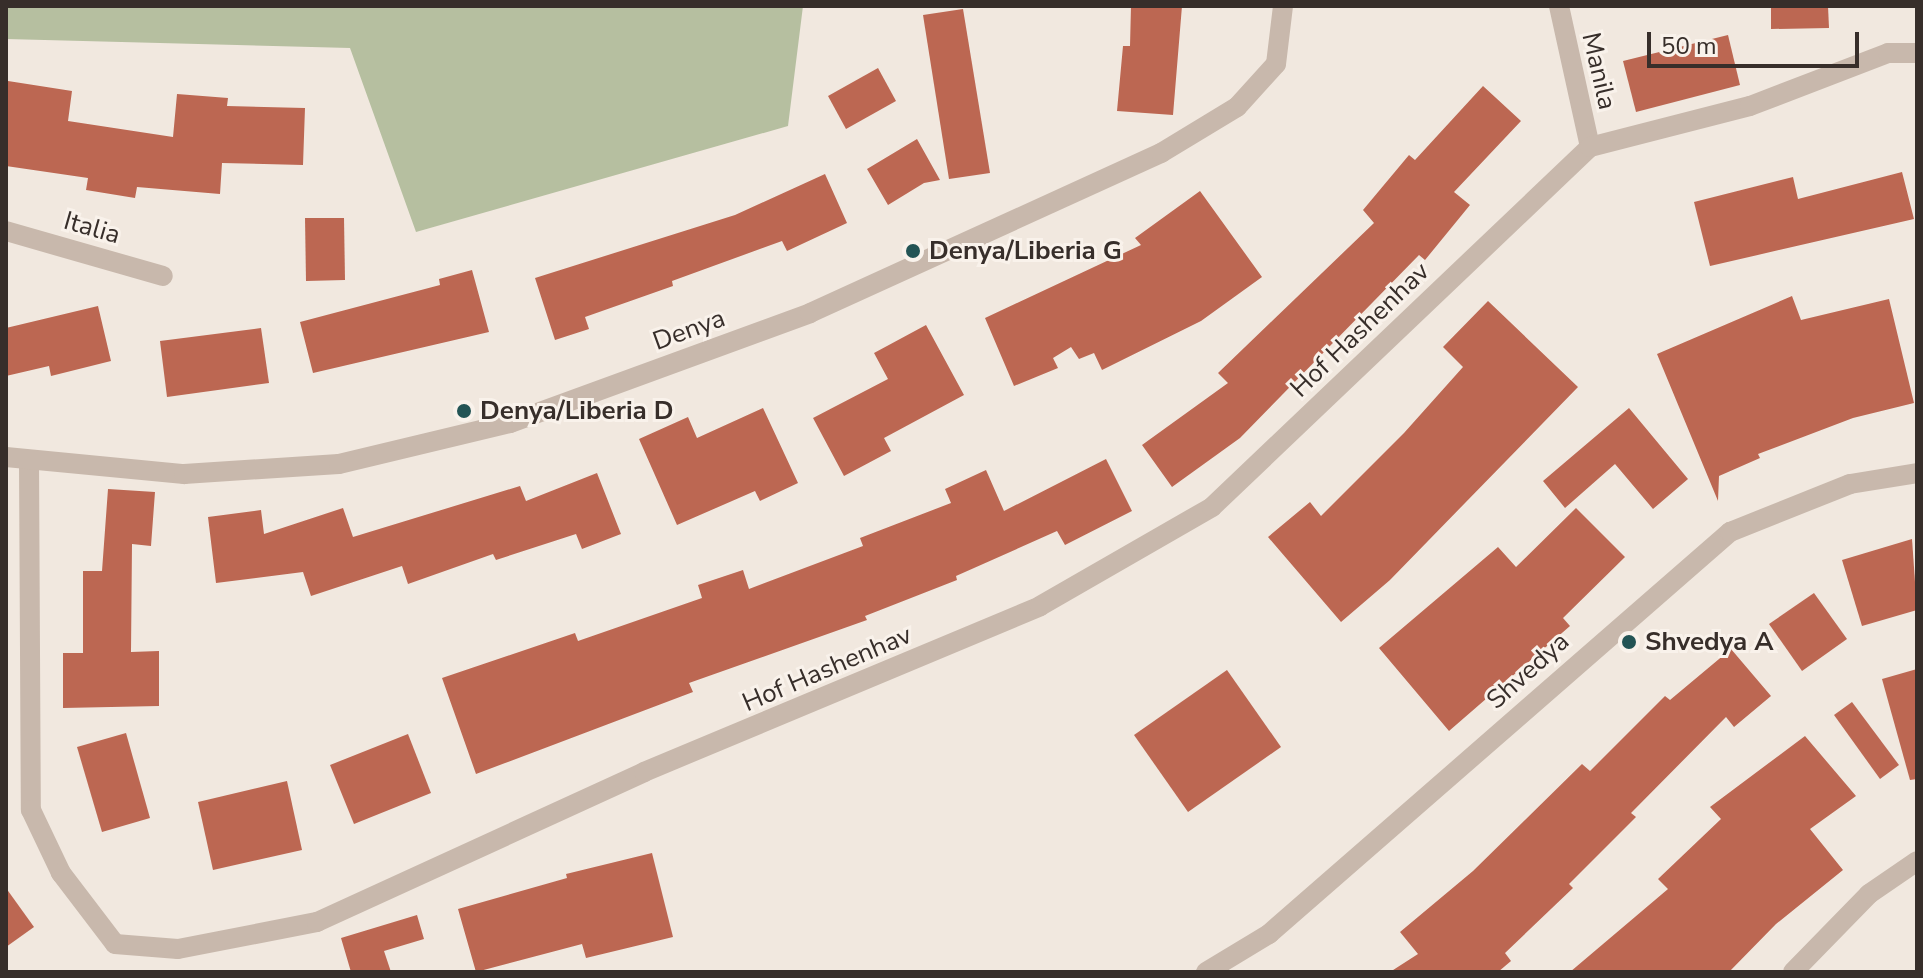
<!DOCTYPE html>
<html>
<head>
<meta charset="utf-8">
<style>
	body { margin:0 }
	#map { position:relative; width:1923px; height:978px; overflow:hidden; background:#f1e8df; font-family:"Nunito Sans",sans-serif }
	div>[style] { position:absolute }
	.green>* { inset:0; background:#b6bfa0 }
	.building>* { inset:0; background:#bc6752 }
	.minor>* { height:20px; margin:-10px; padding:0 10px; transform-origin:10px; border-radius:10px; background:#c8b8ac }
	.tertiary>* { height:20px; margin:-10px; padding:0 10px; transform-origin:10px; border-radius:10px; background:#c8b8ac }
	.dots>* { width:22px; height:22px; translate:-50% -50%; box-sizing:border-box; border:4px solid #f9f2eb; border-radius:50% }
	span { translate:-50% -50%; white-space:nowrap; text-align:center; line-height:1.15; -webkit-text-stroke:6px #f9f2eb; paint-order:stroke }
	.street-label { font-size:26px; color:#372e2a }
	.poi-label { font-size:26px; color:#372e2a; font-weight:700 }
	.left { translate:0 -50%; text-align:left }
	.frame { position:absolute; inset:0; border:8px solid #372e2a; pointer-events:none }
	.scale { position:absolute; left:1647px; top:32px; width:212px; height:36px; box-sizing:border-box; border:4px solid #372e2a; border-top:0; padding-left:10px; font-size:24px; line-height:28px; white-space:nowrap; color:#372e2a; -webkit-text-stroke:6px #f9f2eb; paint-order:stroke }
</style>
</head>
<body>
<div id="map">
	<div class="green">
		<div style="clip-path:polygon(6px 6px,803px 6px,788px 126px,416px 232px,350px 48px,6px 39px)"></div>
	</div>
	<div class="building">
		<div style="clip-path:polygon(1131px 6px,1182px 6px,1173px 115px,1117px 111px,1123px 46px,1130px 46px)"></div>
		<div style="clip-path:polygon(1771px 6px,1828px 6px,1829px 28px,1771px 29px)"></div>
		<div style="clip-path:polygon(963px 9px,990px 173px,949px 179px,923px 15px)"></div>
		<div style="clip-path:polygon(1728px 35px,1740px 85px,1636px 112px,1623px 61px)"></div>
		<div style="clip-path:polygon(878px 68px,896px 101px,846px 129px,828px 96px)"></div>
		<div style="clip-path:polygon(8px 81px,72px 91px,68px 121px,173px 137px,177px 94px,228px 98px,227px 106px,305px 108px,303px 165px,222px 163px,220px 194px,137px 187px,135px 198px,86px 190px,88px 178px,6px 166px)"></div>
		<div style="clip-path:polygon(1483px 86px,1521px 121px,1454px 192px,1470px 205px,1425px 260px,1419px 255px,1240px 438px,1172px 487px,1142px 445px,1228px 383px,1218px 373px,1374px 223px,1363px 210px,1409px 155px,1415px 160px)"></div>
		<div style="clip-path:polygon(917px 139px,940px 180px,924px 183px,888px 205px,867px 169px)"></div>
		<div style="clip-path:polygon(1902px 172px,1914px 219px,1710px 266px,1694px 202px,1793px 177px,1798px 199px)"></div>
		<div style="clip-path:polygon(825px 174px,847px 223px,787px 251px,782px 241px,672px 281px,673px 286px,585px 317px,589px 329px,555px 340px,535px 278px,735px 215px)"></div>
		<div style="clip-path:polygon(1200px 191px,1262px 277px,1201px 321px,1102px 370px,1094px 353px,1079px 359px,1071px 347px,1053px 358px,1058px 368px,1014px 386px,985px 318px,1141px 245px,1135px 238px)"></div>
		<div style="clip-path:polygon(305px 218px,344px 218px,345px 280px,306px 281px)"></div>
		<div style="clip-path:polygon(472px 270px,489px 332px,313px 373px,300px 322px,440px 285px,439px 279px)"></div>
		<div style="clip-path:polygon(1792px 296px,1801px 320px,1889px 299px,1914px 403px,1853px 418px,1758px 454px,1760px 458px,1719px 476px,1718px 501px,1657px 354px)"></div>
		<div style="clip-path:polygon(1488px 301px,1578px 387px,1390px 580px,1341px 622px,1268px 537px,1310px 502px,1321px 516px,1404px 433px,1463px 367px,1443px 347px)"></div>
		<div style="clip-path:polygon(98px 306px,111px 361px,51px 376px,49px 366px,6px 376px,6px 328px)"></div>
		<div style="clip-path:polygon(926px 325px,964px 395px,884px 438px,891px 451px,844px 476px,813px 418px,888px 379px,874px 353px)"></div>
		<div style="clip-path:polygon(261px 328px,269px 383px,167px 397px,160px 341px)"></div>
		<div style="clip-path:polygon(763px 408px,798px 483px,760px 501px,755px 491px,677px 525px,639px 439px,688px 417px,697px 438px)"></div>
		<div style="clip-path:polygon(1629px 408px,1688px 479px,1653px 509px,1615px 464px,1565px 508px,1543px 481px)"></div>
		<div style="clip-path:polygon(1106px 459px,1132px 511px,1065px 545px,1057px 531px,956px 576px,957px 580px,865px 616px,867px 620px,689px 683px,693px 692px,476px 774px,442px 678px,575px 633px,578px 641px,702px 598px,698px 585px,743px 570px,749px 589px,863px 546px,860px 538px,951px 503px,945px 489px,986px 470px,1004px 511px)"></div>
		<div style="clip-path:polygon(597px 473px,621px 534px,582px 549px,576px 534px,496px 560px,493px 554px,408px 584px,402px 566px,311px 596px,303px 572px,216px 583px,208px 517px,261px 510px,264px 534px,343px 508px,353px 537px,520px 486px,526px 501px)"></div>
		<div style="clip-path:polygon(108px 489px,155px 492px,151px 546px,132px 544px,131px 652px,159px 651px,159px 706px,63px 708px,63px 653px,83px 653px,83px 571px,102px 571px)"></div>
		<div style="clip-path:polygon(1576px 508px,1625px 557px,1563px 618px,1570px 626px,1449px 731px,1379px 648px,1498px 547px,1516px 567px)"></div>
		<div style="clip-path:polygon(1912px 539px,1917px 610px,1862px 626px,1842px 560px)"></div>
		<div style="clip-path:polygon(1814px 593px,1847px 639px,1802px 671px,1769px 624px)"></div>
		<div style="clip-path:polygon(1731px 649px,1771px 696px,1734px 727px,1726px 717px,1631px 813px,1636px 817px,1569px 884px,1573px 888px,1505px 953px,1511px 961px,1498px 972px,1390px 972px,1418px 954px,1400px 932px,1473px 871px,1582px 764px,1590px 771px,1665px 696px,1670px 700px)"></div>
		<div style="clip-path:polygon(1917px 669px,1917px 779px,1910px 780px,1882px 679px)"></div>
		<div style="clip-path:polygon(1227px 670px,1281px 747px,1188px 812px,1134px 735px)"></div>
		<div style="clip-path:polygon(1852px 702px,1899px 765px,1880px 779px,1834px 715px)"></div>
		<div style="clip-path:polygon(126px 733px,150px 818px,102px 832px,77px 747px)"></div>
		<div style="clip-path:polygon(408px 734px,431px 793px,354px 824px,330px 765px)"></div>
		<div style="clip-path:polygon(1805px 736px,1856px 796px,1810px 829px,1843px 870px,1776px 924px,1729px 972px,1570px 972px,1668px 889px,1658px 879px,1721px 819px,1710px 807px)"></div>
		<div style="clip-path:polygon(287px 781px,302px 850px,213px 870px,198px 802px)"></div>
		<div style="clip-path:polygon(652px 853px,673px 937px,586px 958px,582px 944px,476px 972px,458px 909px,567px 878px,566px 874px)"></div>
		<div style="clip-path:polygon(6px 888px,34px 927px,6px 947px)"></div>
		<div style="clip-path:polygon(417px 915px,424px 939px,384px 951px,391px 972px,351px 972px,341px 938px)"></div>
	</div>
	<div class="minor">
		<div style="left:1559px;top:6px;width:144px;rotate:77.6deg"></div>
		<div style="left:6px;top:231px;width:163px;rotate:16deg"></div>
		<div style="left:29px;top:460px;width:350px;rotate:89.7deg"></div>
		<div style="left:31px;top:810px;width:70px;rotate:64.5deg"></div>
		<div style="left:61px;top:873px;width:89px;rotate:52.7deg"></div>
		<div style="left:115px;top:944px;width:63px;rotate:4.5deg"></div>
		<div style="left:178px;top:949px;width:142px;rotate:-11deg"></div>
		<div style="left:317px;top:922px;width:360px;rotate:-24.6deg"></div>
		<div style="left:644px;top:772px;width:429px;rotate:-22.7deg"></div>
		<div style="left:1040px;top:606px;width:198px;rotate:-29.9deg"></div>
		<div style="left:1212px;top:507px;width:522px;rotate:-43.6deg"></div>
		<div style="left:1590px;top:147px;width:165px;rotate:-14.4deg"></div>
		<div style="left:1750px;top:106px;width:148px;rotate:-21deg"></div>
		<div style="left:1888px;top:53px;width:29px"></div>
		<div style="left:1793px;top:972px;width:109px;rotate:-45.7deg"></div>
		<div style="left:1869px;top:894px;width:58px;rotate:-34.5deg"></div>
	</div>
	<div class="tertiary">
		<div style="left:6px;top:457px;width:179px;rotate:5.5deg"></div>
		<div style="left:184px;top:474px;width:155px;rotate:-3.7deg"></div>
		<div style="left:339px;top:464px;width:176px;rotate:-13.5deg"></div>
		<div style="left:510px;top:423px;width:320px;rotate:-20.1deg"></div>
		<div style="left:810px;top:313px;width:386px;rotate:-24.5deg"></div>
		<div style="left:1161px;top:153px;width:89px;rotate:-31.2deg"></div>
		<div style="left:1237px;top:107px;width:58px;rotate:-47.8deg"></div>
		<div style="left:1276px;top:64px;width:58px;rotate:-83.1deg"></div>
		<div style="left:1206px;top:972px;width:74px;rotate:-31.1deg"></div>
		<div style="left:1269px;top:934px;width:612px;rotate:-41.09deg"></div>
		<div style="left:1730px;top:532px;width:129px;rotate:-21.8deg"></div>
		<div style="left:1850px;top:484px;width:68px;rotate:-9.3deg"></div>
	</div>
	<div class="dots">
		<div style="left:913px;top:251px;background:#235455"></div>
		<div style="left:464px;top:411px;background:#235455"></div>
		<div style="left:1629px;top:642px;background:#235455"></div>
	</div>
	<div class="street-label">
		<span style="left:1599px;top:71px;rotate:77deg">Manila</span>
		<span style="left:92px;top:228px;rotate:16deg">Italia</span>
		<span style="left:689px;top:330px;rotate:-20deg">Denya</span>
		<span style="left:1360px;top:330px;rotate:-44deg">Hof Hashenhav</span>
		<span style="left:827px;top:669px;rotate:-23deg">Hof Hashenhav</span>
		<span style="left:1528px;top:671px;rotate:-42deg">Shvedya</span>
	</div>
	<div class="poi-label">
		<span class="left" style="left:929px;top:251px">Denya/Liberia G</span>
		<span class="left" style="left:480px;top:411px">Denya/Liberia D</span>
		<span class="left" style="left:1645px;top:642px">Shvedya A</span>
	</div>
	<div class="frame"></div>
	<div class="scale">50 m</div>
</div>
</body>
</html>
